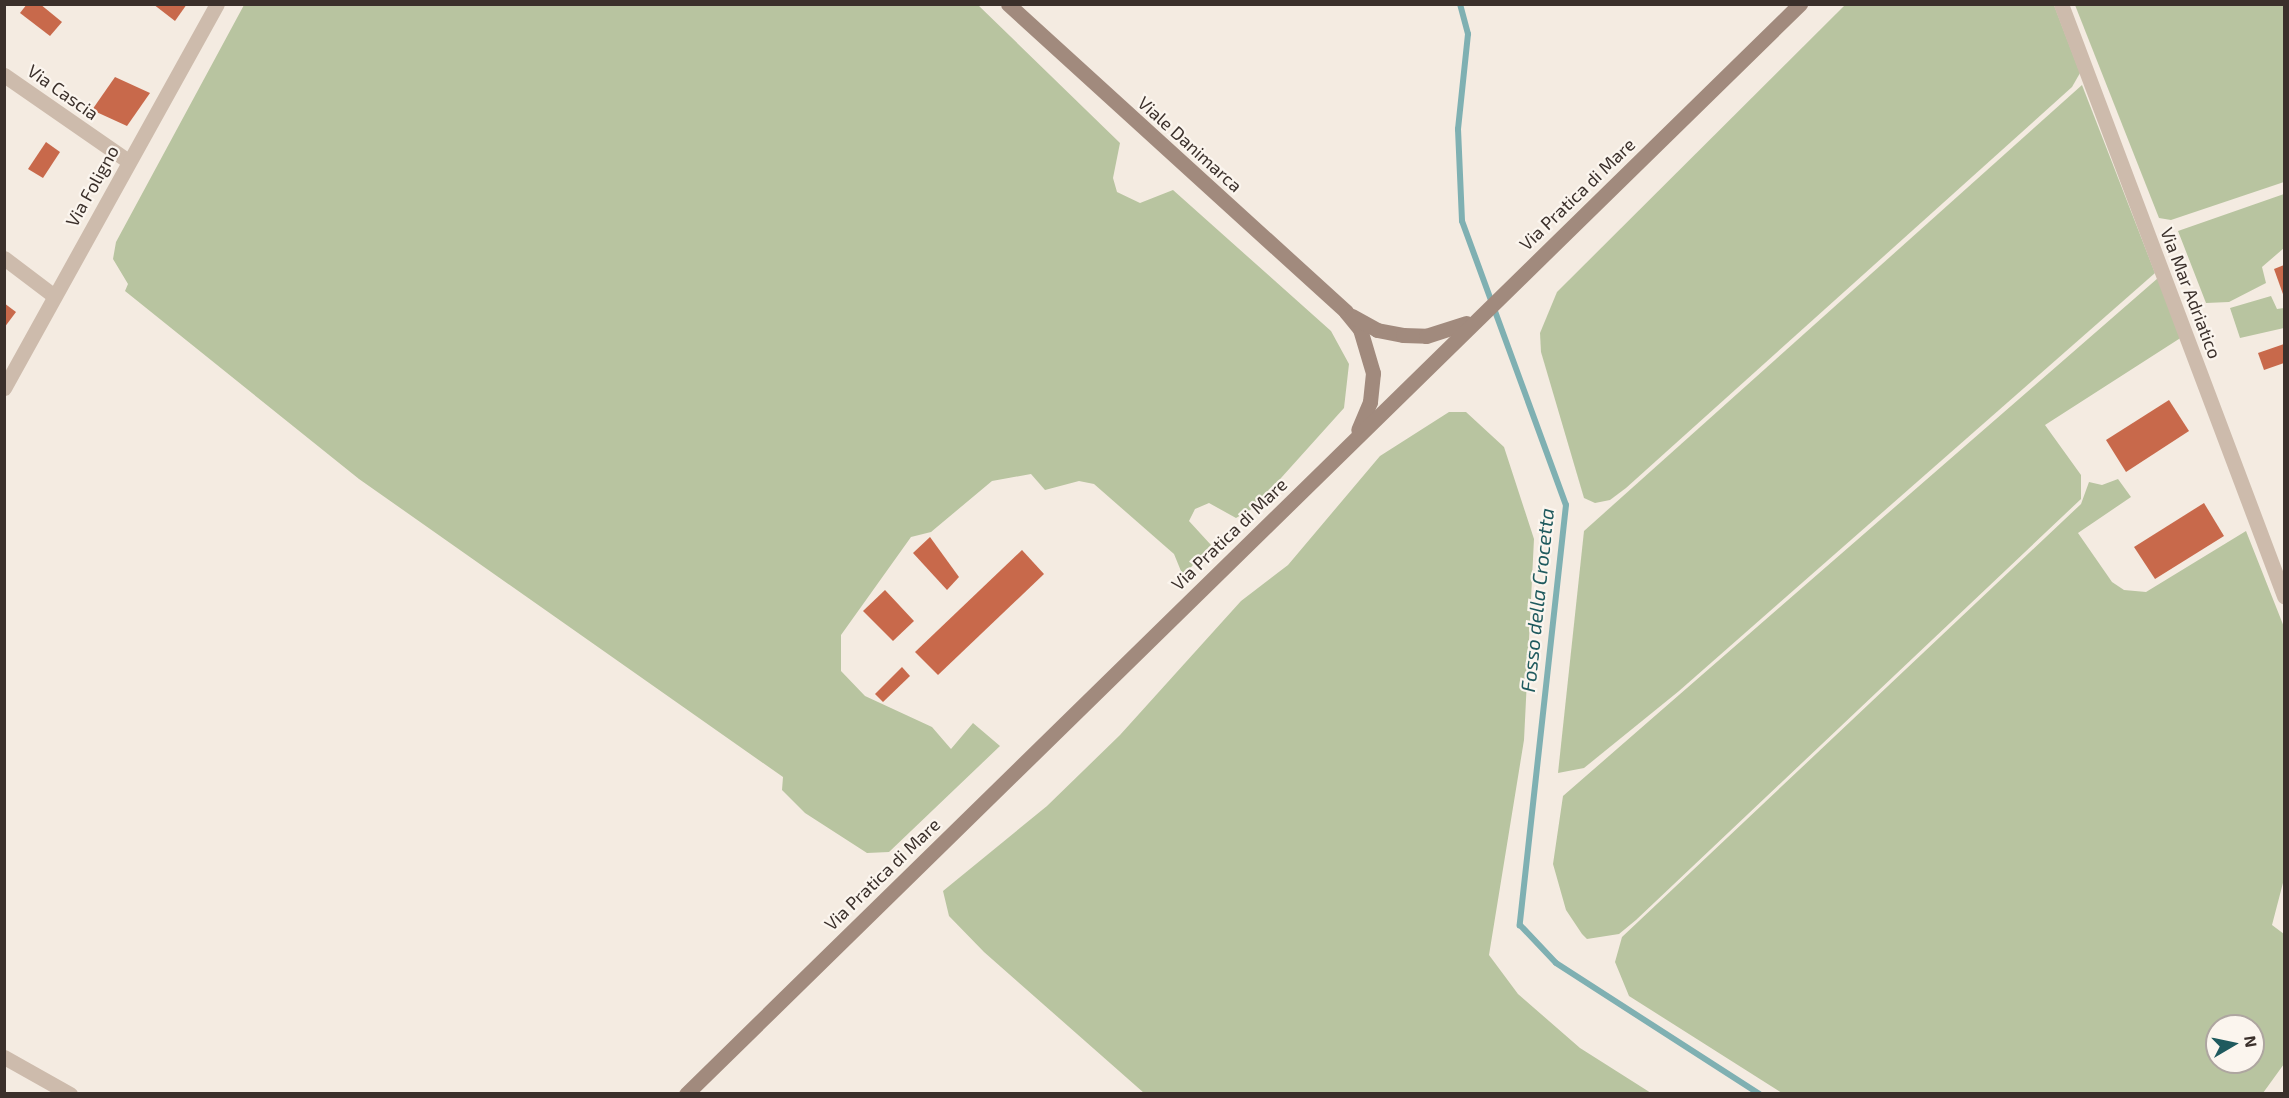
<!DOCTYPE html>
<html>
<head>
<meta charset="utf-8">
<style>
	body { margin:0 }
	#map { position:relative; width:2289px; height:1098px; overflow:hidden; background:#f4ebe1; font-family:"Exo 2",sans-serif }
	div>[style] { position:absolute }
	.green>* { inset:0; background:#b8c4a0 }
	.stream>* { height:6px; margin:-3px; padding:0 3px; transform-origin:3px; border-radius:3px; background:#7fb0b2 }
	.building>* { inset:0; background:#c8694b }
	.street>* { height:15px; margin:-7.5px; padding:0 7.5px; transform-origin:7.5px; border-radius:7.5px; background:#cdbbac }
	.secondary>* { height:15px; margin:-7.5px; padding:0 7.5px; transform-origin:7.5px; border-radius:7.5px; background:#a18a7d }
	span { translate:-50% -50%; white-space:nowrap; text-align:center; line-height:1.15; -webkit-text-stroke:4.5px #fbf5ee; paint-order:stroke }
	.street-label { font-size:18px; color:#3b302b }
	.water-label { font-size:20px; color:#1f5a5e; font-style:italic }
	.frame { position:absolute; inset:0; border:6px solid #3b302b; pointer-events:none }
	.north { position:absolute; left:2205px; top:1014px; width:60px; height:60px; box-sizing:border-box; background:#fbf5ee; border:2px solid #aea6a0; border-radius:50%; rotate:81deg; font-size:16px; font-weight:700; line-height:24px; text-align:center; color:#3b302b }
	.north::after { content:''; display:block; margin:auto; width:21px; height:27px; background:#1f5a5e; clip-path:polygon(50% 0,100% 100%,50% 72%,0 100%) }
</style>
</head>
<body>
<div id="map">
	<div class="green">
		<div style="clip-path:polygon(244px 5px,978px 5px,1120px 143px,1113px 178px,1117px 192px,1140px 203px,1173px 190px,1331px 331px,1349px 364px,1344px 408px,1255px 507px,1236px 518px,1209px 503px,1195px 509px,1189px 521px,1211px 545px,1183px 576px,1174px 554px,1094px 484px,1079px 481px,1045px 490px,1031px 474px,992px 481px,931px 532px,911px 537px,841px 635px,841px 671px,865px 696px,932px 727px,951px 749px,973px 723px,1000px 746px,889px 852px,867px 853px,805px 813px,782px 790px,783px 777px,359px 479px,125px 291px,128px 284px,113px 259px,116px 242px)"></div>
		<div style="clip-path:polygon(1845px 5px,2054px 5px,2080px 73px,2072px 87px,1626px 488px,1610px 500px,1595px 503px,1584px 498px,1541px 352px,1540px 333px,1557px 292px)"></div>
		<div style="clip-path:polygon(2075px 5px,2284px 5px,2284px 182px,2171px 220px,2159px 218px)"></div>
		<div style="clip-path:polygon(2082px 85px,2155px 273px,1679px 691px,1584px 768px,1558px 773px,1584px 531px)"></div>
		<div style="clip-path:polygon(2284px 194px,2284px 248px,2262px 267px,2266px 283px,2229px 302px,2206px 303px,2178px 231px)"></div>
		<div style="clip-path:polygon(2158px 278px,2182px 337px,2045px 425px,2081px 475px,2081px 499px,1636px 920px,1619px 934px,1587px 939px,1582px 934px,1566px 910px,1553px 864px,1563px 796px)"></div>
		<div style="clip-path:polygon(2271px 296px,2277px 309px,2284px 308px,2284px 328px,2240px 338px,2230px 308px)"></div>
		<div style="clip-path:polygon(1449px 412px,1466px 412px,1504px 447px,1534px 539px,1524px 740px,1489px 955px,1518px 994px,1580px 1048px,1651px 1093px,1144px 1093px,984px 952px,949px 916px,943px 891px,1047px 806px,1120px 735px,1241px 601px,1288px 565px,1380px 456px)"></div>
		<div style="clip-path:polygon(evenodd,2118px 479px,2131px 497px,2078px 533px,2112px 582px,2124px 590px,2146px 592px,2246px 531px,2284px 627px,2284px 879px,2272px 925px,2284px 934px,2284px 1064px,2263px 1093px,1782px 1093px,1629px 996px,1615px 962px,1622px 937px,2081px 504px,2089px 482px,2102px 485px,2118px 479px,2217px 1026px,2253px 1026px,2253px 1062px,2217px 1062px,2217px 1026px)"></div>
	</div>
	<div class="stream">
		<div style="left:1460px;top:4px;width:31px;rotate:75deg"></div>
		<div style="left:1468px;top:34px;width:96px;rotate:96deg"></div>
		<div style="left:1458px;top:129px;width:92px;rotate:87.5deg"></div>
		<div style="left:1462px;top:221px;width:302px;rotate:69.9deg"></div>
		<div style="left:1566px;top:505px;width:423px;rotate:96.3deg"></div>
		<div style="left:1520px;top:925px;width:52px;rotate:46.5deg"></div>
		<div style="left:1556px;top:963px;width:242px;rotate:32.8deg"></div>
	</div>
	<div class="building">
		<div style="clip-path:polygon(27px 4px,40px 4px,62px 22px,50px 36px,20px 13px)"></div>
		<div style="clip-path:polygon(153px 4px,187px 4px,175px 21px)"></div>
		<div style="clip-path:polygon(115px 77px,150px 93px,127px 126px,92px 110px)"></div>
		<div style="clip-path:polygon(46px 142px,60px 152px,43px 178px,28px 169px)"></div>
		<div style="clip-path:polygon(2284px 265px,2284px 297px,2274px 269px)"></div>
		<div style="clip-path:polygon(4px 303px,16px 312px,4px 328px)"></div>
		<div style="clip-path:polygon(2284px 344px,2284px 363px,2264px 370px,2258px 353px)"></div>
		<div style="clip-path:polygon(2169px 400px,2189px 431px,2126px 472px,2106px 440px)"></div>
		<div style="clip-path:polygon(2204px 503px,2224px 536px,2155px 579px,2134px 547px)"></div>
		<div style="clip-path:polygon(930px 537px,959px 577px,947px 590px,913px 553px)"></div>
		<div style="clip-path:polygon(1022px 550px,1044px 574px,938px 675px,915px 652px)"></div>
		<div style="clip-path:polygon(885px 590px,914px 621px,893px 641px,863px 611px)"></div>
		<div style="clip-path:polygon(902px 667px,910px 676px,883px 702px,875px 694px)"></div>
	</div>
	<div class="street">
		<div style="left:2061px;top:4px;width:633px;rotate:69.36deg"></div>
		<div style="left:4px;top:75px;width:151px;rotate:34.7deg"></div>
		<div style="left:4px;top:258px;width:63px;rotate:37.2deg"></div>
		<div style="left:4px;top:388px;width:439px;rotate:-61deg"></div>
		<div style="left:4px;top:1057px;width:76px;rotate:29.3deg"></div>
	</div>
	<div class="secondary">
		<div style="left:1008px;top:4px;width:457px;rotate:42.3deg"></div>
		<div style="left:1346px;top:312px;width:22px;rotate:51deg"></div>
		<div style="left:1360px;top:329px;width:46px;rotate:73.5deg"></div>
		<div style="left:1373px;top:373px;width:29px;rotate:96deg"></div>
		<div style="left:1370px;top:402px;width:30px;rotate:113deg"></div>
		<div style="left:1352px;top:316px;width:29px;rotate:29deg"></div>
		<div style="left:1377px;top:330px;width:26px;rotate:11deg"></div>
		<div style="left:1403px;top:335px;width:23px;rotate:2deg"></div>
		<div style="left:1426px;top:336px;width:42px;rotate:-18deg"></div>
		<div style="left:686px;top:1094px;width:1559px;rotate:-44.38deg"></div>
	</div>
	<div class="street-label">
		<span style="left:63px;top:92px;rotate:35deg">Via Cascia</span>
		<span style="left:1190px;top:144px;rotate:42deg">Viale Danimarca</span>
		<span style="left:92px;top:186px;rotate:-61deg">Via Foligno</span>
		<span style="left:1577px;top:194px;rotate:-44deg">Via Pratica di Mare</span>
		<span style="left:2191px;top:293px;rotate:69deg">Via Mar Adriatico</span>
		<span style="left:1229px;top:534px;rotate:-44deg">Via Pratica di Mare</span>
		<span style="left:882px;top:874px;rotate:-44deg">Via Pratica di Mare</span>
	</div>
	<div class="water-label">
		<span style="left:1537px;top:600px;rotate:-84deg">Fosso della Crocetta</span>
	</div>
	<div class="frame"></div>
	<div class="north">N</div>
</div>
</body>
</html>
